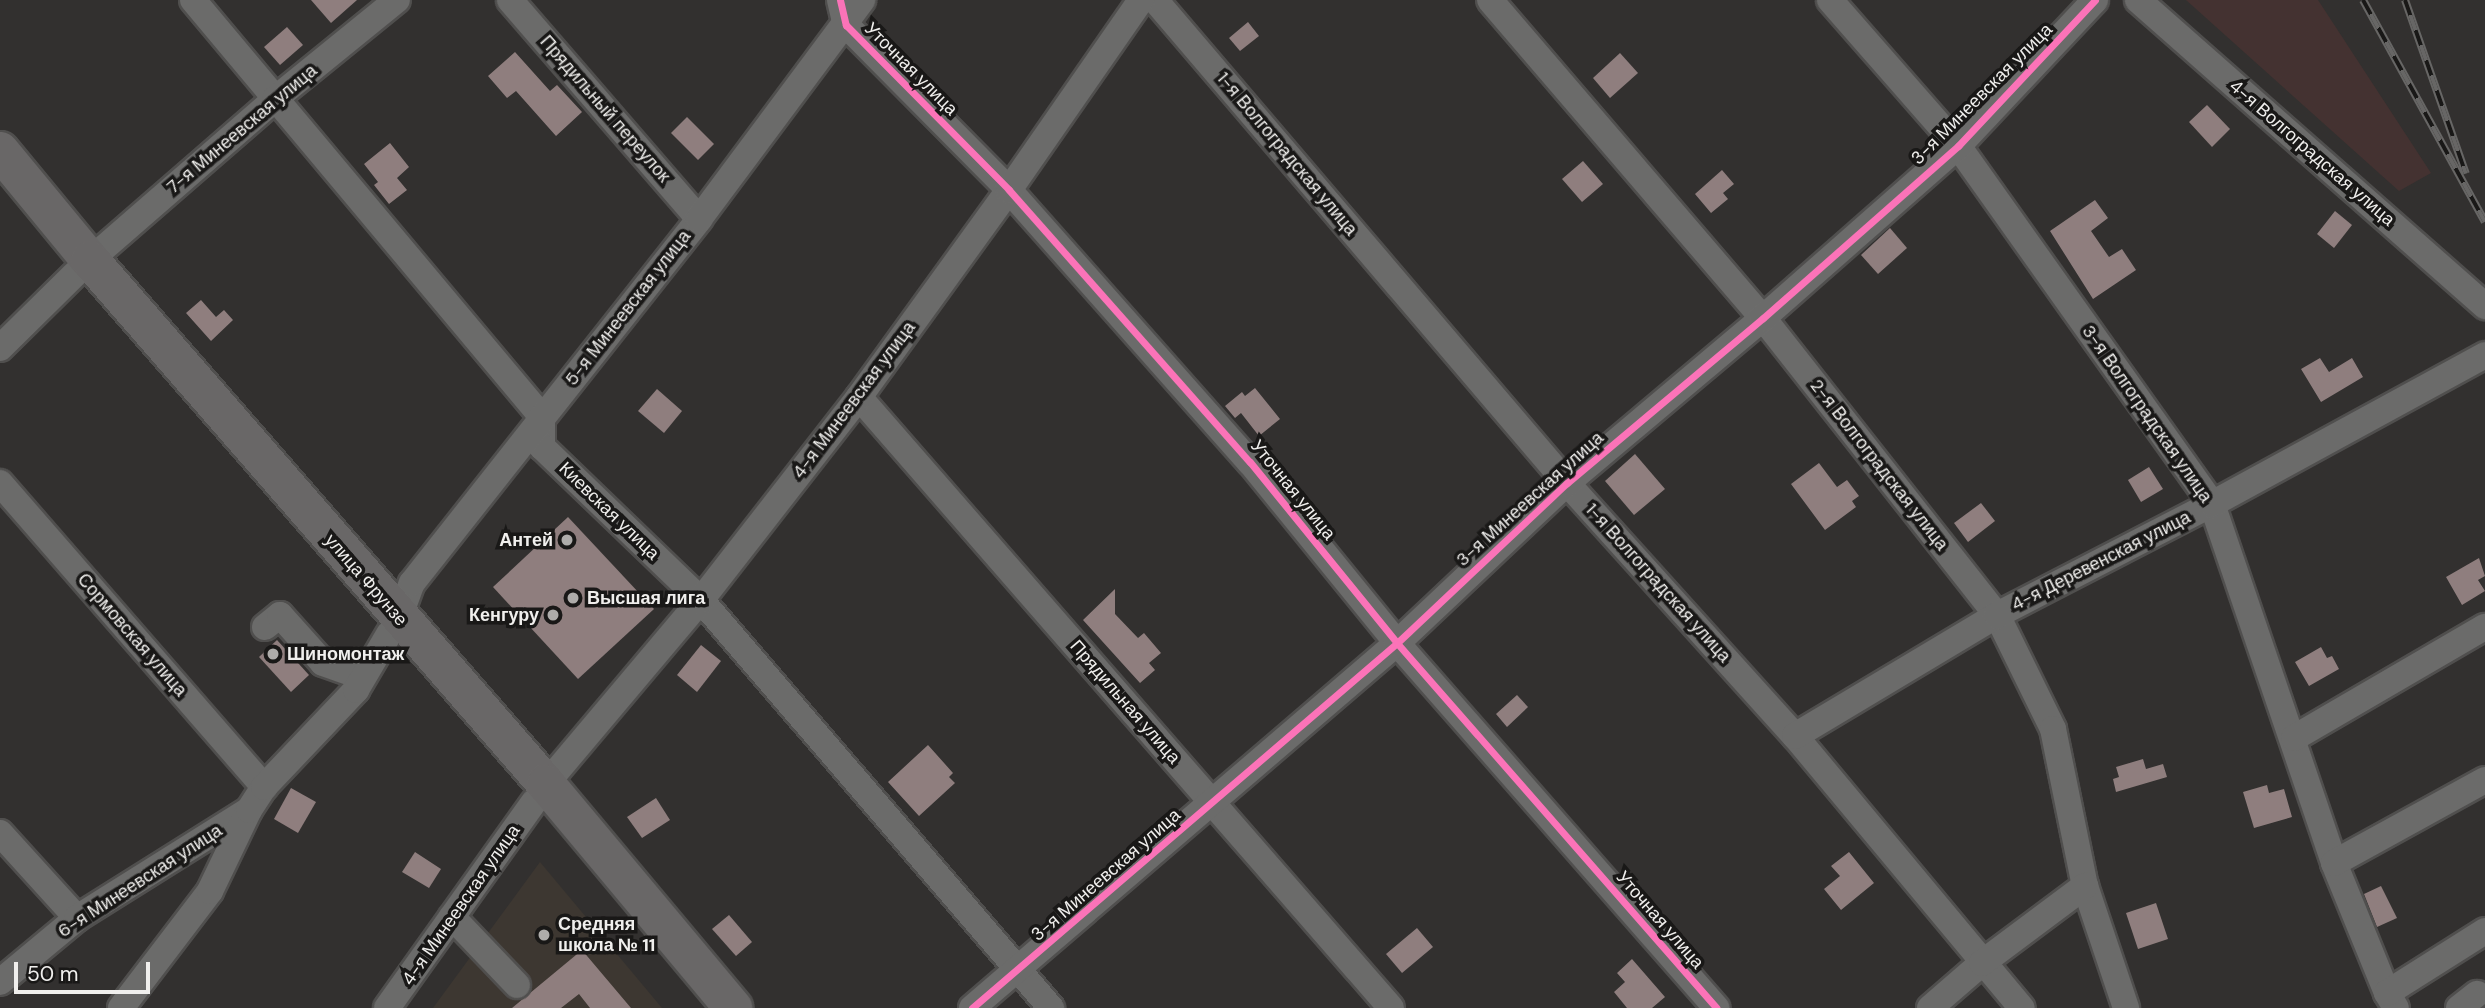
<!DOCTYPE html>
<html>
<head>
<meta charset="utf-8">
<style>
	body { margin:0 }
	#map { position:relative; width:2485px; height:1008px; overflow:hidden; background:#32302f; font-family:"DM Sans",sans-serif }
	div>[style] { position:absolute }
	.built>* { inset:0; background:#3d3731 }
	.industrial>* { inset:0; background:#443231 }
	.building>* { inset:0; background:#8f7e7e }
	.roads { filter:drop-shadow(2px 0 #504f4e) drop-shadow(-2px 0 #504f4e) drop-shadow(0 2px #504f4e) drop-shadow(0 -2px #504f4e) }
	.minor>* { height:26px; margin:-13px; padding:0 13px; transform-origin:13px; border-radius:13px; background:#6b6b6a }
	.highway>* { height:38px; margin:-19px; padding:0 19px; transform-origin:19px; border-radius:19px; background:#696767 }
	.rail>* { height:8px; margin-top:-4px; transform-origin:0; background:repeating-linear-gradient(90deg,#191817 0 16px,#676665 0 32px); box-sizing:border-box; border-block:2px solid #676665 }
	.cycleway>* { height:7px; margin:-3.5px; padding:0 3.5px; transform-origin:3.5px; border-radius:3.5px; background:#fb73b8 }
	.dots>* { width:19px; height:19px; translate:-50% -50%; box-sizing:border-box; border:4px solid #191817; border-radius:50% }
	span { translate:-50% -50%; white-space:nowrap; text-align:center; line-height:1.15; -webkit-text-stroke:7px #191817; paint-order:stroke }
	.street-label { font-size:18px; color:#f0efed }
	.poi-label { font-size:18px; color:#f0efed; font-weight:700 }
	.right { translate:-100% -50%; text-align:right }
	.left { translate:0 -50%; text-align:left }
	.scale { position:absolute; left:14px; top:962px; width:136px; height:32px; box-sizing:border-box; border:4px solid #f0efed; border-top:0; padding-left:9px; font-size:21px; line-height:24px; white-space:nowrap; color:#f0efed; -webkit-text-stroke:5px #191817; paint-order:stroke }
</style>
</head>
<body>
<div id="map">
	<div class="built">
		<div style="clip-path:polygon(540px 862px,662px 1008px,433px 1008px)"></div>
	</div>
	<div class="industrial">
		<div style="clip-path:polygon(2186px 0,2318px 0,2431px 173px,2399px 191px)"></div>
	</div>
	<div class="building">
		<div style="clip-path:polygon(311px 0,357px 0,331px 23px)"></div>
		<div style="clip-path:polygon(1248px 22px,1259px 36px,1240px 51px,1229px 38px)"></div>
		<div style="clip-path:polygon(287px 27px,303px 45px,280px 65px,264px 47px)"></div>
		<div style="clip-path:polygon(515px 52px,550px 91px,557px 85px,582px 112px,556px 136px,516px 91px,507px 98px,488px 76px)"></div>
		<div style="clip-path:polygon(1620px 53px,1638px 73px,1610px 98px,1593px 78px)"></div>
		<div style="clip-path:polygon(2207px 105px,2230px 129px,2212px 147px,2189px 122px)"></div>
		<div style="clip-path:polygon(687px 117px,714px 144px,698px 160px,671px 133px)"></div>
		<div style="clip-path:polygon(390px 143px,409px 167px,397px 178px,407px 190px,389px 204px,374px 185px,378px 182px,364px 164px)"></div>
		<div style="clip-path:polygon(1583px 161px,1603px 184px,1582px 202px,1562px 179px)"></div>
		<div style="clip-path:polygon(1722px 170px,1734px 184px,1723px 193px,1728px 199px,1711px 213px,1695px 194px)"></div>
		<div style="clip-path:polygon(2095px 200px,2108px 218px,2091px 231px,2109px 257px,2122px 249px,2136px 270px,2093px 299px,2050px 231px)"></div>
		<div style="clip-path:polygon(2335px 211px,2352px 225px,2334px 248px,2317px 234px)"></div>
		<div style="clip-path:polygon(1890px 228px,1907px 248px,1878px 274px,1861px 255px)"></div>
		<div style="clip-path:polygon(201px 300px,216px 317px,224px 310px,233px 320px,211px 341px,186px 313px)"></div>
		<div style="clip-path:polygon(2320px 358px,2329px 372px,2352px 358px,2363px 377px,2321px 402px,2301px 369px)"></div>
		<div style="clip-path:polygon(1255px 388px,1280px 419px,1259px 436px,1241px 413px,1235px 418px,1225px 406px,1242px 392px,1245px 396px)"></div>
		<div style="clip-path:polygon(657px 389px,682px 411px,664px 433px,638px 411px)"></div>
		<div style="clip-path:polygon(1635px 454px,1665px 489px,1634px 515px,1605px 481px)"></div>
		<div style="clip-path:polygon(1819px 463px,1837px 487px,1847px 480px,1859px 496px,1852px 501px,1856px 507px,1825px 530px,1791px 484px)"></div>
		<div style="clip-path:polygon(2149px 467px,2163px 489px,2141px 502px,2128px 480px)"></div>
		<div style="clip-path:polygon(1981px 503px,1995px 521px,1968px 542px,1954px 523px)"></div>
		<div style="clip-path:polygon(568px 517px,654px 609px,578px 679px,493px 587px)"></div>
		<div style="clip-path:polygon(2479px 558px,2485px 576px,2478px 580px,2485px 591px,2462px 605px,2446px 577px)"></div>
		<div style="clip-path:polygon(1115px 589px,1115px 614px,1138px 638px,1144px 633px,1161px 653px,1149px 663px,1155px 670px,1140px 683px,1083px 620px)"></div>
		<div style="clip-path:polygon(277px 640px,309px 675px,291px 692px,259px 657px)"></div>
		<div style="clip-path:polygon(701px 645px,721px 661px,697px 692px,677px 675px)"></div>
		<div style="clip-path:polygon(2321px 647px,2327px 658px,2332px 656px,2339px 669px,2309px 686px,2295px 662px)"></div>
		<div style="clip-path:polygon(1517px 695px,1528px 707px,1507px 727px,1496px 714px)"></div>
		<div style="clip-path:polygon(928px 745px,953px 773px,949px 777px,955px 783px,919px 816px,888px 782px)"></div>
		<div style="clip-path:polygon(2143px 759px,2146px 769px,2163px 764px,2167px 777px,2116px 792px,2113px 779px,2119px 777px,2116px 767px)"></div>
		<div style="clip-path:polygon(2267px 785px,2269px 793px,2284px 789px,2292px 817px,2254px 828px,2243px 792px)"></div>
		<div style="clip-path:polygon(291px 788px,316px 802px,298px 833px,274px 819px)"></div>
		<div style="clip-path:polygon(656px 798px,670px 820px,642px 838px,627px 817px)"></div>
		<div style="clip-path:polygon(415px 852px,441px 869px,429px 888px,402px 872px)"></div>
		<div style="clip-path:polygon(1849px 852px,1874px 883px,1841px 910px,1824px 889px,1840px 876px,1831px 866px)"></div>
		<div style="clip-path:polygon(2381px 886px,2397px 918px,2377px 927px,2364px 894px)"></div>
		<div style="clip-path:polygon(2156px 903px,2168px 939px,2138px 949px,2126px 913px)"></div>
		<div style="clip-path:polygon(729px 915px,752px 942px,736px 956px,712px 929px)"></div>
		<div style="clip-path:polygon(1417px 928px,1433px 947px,1402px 973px,1386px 954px)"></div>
		<div style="clip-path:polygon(582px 950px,631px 1008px,590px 1008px,579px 994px,561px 1008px,512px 1008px)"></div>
		<div style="clip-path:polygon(1632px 959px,1665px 997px,1652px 1008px,1627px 1008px,1614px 992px,1625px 982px,1617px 973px)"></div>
	</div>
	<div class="roads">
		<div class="minor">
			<div style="left:193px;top:0;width:544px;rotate:50.07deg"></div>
			<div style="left:542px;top:417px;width:30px;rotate:90deg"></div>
			<div style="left:542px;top:447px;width:221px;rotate:43.9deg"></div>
			<div style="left:701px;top:600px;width:538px;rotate:49.38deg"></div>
			<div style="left:510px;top:0;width:289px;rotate:49.2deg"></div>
			<div style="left:840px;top:0;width:26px;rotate:77deg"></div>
			<div style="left:846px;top:25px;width:232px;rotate:45.3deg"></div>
			<div style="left:1009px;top:190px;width:363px;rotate:48.5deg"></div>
			<div style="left:1250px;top:462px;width:233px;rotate:50.9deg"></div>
			<div style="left:1397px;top:643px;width:485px;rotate:48.8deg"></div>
			<div style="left:1155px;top:0;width:635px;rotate:49.54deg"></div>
			<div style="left:1567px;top:483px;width:341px;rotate:48deg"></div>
			<div style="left:1795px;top:736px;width:354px;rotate:50.2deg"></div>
			<div style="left:1490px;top:0;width:419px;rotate:49.4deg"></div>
			<div style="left:1763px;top:318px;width:378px;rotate:51.8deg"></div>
			<div style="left:1997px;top:615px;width:127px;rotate:63.8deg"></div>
			<div style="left:2053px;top:729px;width:160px;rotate:78.5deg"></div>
			<div style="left:2085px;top:886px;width:129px;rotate:71.4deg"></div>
			<div style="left:1830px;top:0;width:194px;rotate:48.8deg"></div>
			<div style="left:1958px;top:146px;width:439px;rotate:54.6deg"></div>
			<div style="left:2212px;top:504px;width:379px;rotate:71.2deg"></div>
			<div style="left:2334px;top:863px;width:140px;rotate:67.8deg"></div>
			<div style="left:2387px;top:993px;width:17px;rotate:59deg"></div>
			<div style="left:2138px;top:0;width:463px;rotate:41.4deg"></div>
			<div style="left:90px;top:260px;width:245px;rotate:-41deg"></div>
			<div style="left:275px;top:99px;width:157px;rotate:-39.1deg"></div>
			<div style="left:0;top:348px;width:105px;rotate:-44.6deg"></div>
			<div style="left:859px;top:397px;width:810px;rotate:48.95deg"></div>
			<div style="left:0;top:483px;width:403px;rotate:49deg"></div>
			<div style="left:399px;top:618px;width:37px;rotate:-70deg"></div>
			<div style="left:412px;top:583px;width:464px;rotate:-51.7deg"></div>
			<div style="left:699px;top:219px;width:273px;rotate:-53.3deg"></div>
			<div style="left:265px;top:627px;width:19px;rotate:-39deg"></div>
			<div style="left:280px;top:615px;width:64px;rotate:48.1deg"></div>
			<div style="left:323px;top:663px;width:42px;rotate:19.3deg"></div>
			<div style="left:1795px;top:736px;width:235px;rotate:-30.9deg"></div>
			<div style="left:1997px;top:615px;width:242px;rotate:-27.3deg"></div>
			<div style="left:2212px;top:504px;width:311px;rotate:-28.6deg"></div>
			<div style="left:2294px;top:738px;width:221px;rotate:-30.2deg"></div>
			<div style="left:546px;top:784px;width:241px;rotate:-49.9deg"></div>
			<div style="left:701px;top:600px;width:257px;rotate:-52.1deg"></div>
			<div style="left:859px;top:397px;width:256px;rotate:-54.1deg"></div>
			<div style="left:1009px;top:190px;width:231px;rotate:-55.2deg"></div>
			<div style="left:0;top:833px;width:115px;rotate:47.8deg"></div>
			<div style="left:2334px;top:863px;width:172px;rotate:-28.8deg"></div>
			<div style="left:452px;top:917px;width:94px;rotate:46.3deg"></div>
			<div style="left:0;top:982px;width:100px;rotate:-39.7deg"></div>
			<div style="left:77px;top:918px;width:203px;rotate:-32.1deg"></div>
			<div style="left:2387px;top:993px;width:116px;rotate:-32.3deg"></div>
			<div style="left:121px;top:1008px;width:147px;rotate:-52.7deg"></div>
			<div style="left:210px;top:891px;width:90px;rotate:-64.3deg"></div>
			<div style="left:249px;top:810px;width:27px;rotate:-57deg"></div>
			<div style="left:264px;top:787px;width:134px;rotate:-46.5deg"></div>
			<div style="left:356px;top:690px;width:65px;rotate:-59.5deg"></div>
			<div style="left:387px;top:1008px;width:253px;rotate:-54.5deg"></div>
			<div style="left:972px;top:1008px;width:560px;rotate:-40.66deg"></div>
			<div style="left:1397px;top:643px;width:233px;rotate:-43.3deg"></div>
			<div style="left:1567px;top:483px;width:256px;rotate:-40.1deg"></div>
			<div style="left:1763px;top:318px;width:260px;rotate:-41.4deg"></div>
			<div style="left:1958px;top:146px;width:200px;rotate:-46.8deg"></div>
			<div style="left:1930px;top:1008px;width:69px;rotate:-40.9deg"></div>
			<div style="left:1982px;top:963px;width:129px;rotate:-36.8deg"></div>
			<div style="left:2459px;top:1008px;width:23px;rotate:-38deg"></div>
		</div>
		<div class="highway">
			<div style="left:0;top:151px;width:141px;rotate:50.5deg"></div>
			<div style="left:90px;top:260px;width:695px;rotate:48.97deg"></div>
			<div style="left:546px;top:784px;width:292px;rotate:50.1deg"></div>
		</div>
	</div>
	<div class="rail">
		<div style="left:2363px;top:0;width:253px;rotate:61.2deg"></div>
		<div style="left:2405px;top:0;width:184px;rotate:70.7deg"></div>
	</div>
	<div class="cycleway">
		<div style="left:840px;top:0;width:26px;rotate:77deg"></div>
		<div style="left:846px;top:25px;width:232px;rotate:45.3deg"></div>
		<div style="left:1009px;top:190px;width:363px;rotate:48.5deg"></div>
		<div style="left:1250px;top:462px;width:233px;rotate:50.9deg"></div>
		<div style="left:1397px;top:643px;width:485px;rotate:48.8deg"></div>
		<div style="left:972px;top:1008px;width:560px;rotate:-40.66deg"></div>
		<div style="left:1397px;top:643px;width:233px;rotate:-43.3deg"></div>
		<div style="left:1567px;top:483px;width:256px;rotate:-40.1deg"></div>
		<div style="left:1763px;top:318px;width:260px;rotate:-41.4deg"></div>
		<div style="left:1958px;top:146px;width:200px;rotate:-46.8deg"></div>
	</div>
	<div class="dots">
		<div style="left:567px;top:540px;background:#aeacaa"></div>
		<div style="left:573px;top:598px;background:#aeacaa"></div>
		<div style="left:553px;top:615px;background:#aeacaa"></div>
		<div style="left:273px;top:654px;background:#aeacaa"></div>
		<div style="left:544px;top:935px;background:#aeacaa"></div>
	</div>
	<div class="street-label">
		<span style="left:911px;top:69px;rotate:45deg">Уточная улица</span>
		<span style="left:1982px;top:94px;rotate:-45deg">3-я Минеевская улица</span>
		<span style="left:605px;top:109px;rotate:49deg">Прядильный переулок</span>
		<span style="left:242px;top:129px;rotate:-40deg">7-я Минеевская улица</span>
		<span style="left:2312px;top:153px;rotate:41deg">4-я Волгоградская улица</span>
		<span style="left:1287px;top:154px;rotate:50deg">1-я Волгоградская улица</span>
		<span style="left:628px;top:308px;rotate:-52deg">5-я Минеевская улица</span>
		<span style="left:854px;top:400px;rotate:-53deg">4-я Минеевская улица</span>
		<span style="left:2147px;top:414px;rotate:55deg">3-я Волгоградская улица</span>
		<span style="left:1879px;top:465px;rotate:52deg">2-я Волгоградская улица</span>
		<span style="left:1293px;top:490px;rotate:51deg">Уточная улица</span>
		<span style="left:1530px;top:499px;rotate:-42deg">3-я Минеевская улица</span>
		<span style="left:609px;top:511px;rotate:44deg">Киевская улица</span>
		<span style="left:2101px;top:561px;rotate:-27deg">4-я Деревенская улица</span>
		<span style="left:366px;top:580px;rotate:49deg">улица Фрунзе</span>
		<span style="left:1658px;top:583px;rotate:48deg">1-я Волгоградская улица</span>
		<span style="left:132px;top:635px;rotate:49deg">Сормовская улица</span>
		<span style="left:1125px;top:702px;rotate:49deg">Прядильная улица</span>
		<span style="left:1106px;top:875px;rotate:-41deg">3-я Минеевская улица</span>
		<span style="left:140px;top:881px;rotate:-33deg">6-я Минеевская улица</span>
		<span style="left:461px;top:905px;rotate:-55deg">4-я Минеевская улица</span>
		<span style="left:1660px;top:920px;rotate:49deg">Уточная улица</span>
	</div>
	<div class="poi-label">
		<span class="right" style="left:553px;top:540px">Антей</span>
		<span class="left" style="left:587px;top:598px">Высшая лига</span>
		<span class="right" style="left:539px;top:615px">Кенгуру</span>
		<span class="left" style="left:287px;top:654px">Шиномонтаж</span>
		<span class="left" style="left:558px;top:935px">Средняя<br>школа № 11</span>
	</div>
	<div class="scale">50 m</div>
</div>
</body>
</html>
